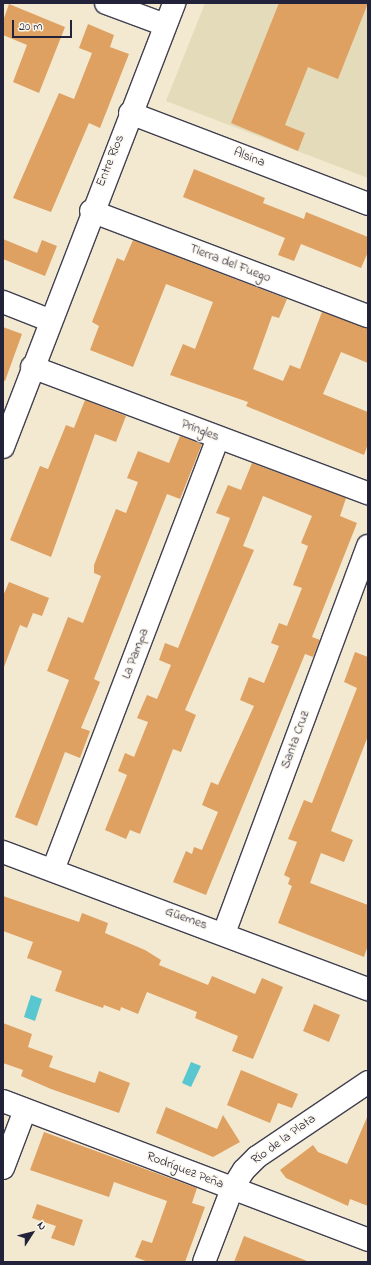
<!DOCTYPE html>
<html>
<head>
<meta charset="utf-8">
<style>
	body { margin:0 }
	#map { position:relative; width:371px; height:1265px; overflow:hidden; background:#f2e9d0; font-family:"Indie Flower",sans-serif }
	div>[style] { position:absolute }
	.built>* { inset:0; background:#e4dbba }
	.water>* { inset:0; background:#59c7cf }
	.building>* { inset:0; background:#dfa162 }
	.roads { filter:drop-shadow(1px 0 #414051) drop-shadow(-1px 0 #414051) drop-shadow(0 1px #414051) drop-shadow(0 -1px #414051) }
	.minor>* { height:22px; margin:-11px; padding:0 11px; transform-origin:11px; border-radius:11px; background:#fff }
	.tertiary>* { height:22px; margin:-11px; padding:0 11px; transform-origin:11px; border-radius:11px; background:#fff }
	span { translate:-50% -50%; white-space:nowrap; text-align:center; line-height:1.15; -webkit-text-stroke:3px #fbf7ec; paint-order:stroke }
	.street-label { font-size:13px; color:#22223b }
	.frame { position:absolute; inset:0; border:4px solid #22223b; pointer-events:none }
	.north { position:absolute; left:12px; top:1213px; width:40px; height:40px; -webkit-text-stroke:3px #fbf7ec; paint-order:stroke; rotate:54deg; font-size:11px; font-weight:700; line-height:16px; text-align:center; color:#22223b }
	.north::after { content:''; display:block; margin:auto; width:14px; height:18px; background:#22223b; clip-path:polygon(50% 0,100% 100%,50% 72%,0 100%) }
	.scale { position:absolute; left:12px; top:20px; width:60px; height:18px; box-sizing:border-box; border:2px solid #22223b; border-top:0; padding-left:5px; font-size:12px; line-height:14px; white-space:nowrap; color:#22223b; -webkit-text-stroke:3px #fbf7ec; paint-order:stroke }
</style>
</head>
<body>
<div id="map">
	<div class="built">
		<div style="clip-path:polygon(205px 3px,368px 3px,368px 178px,166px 101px)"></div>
	</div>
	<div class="water">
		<div style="clip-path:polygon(31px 995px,42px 999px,35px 1021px,24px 1017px)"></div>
		<div style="clip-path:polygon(191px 1062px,201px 1066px,191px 1087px,182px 1083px)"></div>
	</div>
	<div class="building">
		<div style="clip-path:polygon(279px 3px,368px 3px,338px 79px,308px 67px,285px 125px,305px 133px,298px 151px,231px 123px)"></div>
		<div style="clip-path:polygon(9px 4px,65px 27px,39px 93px,13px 82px,27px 45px,3px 35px,3px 21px)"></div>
		<div style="clip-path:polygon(88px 24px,114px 35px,110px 47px,129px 54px,100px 128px,89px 123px,51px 212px,13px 198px,59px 93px,74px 99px,92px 53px,79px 48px)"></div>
		<div style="clip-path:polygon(194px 169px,265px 198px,263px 203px,304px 219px,306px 212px,368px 237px,368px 252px,361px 268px,301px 244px,294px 261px,278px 255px,285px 238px,183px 197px)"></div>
		<div style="clip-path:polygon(3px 239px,37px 253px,42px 240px,57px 246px,45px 276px,3px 259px)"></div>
		<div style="clip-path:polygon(133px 240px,287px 299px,279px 318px,272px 316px,253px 369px,283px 381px,290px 365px,300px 369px,322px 312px,368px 328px,368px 363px,341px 352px,323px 394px,368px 412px,368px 444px,364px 455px,246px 406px,248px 402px,170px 375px,183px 344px,195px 349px,213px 302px,166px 284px,133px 367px,90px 350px,99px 326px,92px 322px,117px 258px,124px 261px)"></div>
		<div style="clip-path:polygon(3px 327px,22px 334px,5px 381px,3px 380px)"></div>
		<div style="clip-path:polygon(85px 400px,126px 416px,116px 442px,95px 434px,51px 557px,10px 540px,40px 466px,48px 469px,66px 425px,74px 428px)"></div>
		<div style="clip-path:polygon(180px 436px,202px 444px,180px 499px,167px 494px,94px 679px,100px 682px,81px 728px,90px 731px,80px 758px,65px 752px,37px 826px,15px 817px,69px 680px,47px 671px,68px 617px,83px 623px,101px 576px,94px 573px,94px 565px,116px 509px,126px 513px,138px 482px,127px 478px,138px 451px,169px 463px)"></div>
		<div style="clip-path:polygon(252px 463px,346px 498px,340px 516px,357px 523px,312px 637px,320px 640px,313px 657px,305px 654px,206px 895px,173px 882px,186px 851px,192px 854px,194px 847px,202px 850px,218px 812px,202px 805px,211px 782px,218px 785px,254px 706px,240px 700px,249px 677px,264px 683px,279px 646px,271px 643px,279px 623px,287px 626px,302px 588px,293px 585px,308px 546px,301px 543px,312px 516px,263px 496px,243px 546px,254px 550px,185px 710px,196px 715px,181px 752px,173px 749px,140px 834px,130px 830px,126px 839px,105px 830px,127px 775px,118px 771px,125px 753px,134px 757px,148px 722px,137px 718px,147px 695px,157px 699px,171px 665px,159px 660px,165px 643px,178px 648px,230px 518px,216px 513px,228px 485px,241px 490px)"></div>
		<div style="clip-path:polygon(9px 582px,49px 598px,42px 616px,33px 613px,27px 628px,20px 625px,4px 667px,3px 596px)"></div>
		<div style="clip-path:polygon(355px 652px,368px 657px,368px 736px,331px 831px,353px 840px,344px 862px,321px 853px,310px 883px,368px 905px,368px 945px,364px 957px,278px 923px,292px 886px,288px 884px,290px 878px,284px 875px,297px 842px,288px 839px,304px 800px,312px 803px,357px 688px,344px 682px)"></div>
		<div style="clip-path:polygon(3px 896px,79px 922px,82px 913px,108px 923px,105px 933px,145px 950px,161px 960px,159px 965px,208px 985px,212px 976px,255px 994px,262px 978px,283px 987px,253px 1059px,232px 1051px,238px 1036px,195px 1018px,197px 1012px,147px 992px,138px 1014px,121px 1007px,120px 1011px,104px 1005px,103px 1008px,55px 991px,62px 971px,27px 958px,33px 942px,3px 931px)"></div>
		<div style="clip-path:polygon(314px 1004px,340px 1015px,329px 1042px,303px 1031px)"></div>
		<div style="clip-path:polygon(3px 1023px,32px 1034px,28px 1047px,53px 1056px,49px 1067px,95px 1083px,99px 1071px,130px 1083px,119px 1113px,51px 1089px,21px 1076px,23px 1070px,3px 1063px)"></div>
		<div style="clip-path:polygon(241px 1070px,298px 1094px,292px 1108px,278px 1103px,270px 1123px,227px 1105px)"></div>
		<div style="clip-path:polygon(166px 1107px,217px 1129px,223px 1115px,240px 1142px,213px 1157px,156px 1133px)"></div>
		<div style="clip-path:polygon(368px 1115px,368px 1206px,350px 1199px,348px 1206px,286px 1178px,280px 1170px,313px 1145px,318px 1152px,347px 1164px)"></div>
		<div style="clip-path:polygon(44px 1132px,197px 1188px,192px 1203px,205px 1207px,185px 1262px,148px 1262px,135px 1257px,142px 1240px,152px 1243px,167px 1201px,114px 1182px,109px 1197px,30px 1170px)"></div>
		<div style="clip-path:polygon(37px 1204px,83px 1220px,74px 1246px,51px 1238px,56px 1226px,32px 1218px)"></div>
		<div style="clip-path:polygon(244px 1236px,307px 1261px,306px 1262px,234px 1262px)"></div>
	</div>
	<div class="roads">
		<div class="minor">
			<div style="left:106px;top:3px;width:63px;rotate:20.4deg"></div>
			<div style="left:130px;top:113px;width:255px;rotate:20.9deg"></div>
			<div style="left:91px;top:211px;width:296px;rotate:20.8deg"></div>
			<div style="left:3px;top:302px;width:49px;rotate:21.4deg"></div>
			<div style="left:32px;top:367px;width:359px;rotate:20.6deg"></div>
			<div style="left:3px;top:447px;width:476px;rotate:-68.9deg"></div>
			<div style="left:53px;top:870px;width:462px;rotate:-69.1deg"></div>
			<div style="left:224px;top:933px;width:413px;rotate:-69.6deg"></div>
			<div style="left:3px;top:1101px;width:391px;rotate:20.8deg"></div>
			<div style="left:3px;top:1168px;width:62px;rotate:-69.2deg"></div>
			<div style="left:204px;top:1262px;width:78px;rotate:-69deg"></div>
			<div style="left:232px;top:1189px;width:22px;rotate:-58deg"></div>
			<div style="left:244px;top:1170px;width:18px;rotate:-45deg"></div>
			<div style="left:257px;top:1157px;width:134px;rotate:-34deg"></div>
		</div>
		<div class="tertiary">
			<div style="left:3px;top:852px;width:390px;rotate:20.6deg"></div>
		</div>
	</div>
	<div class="street-label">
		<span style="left:249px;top:158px;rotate:21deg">Alsina</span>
		<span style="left:111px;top:161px;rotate:-68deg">Entre Ríos</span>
		<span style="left:230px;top:264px;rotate:21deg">Tierra del Fuego</span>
		<span style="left:200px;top:431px;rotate:21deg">Pringles</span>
		<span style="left:136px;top:654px;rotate:-69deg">La Pampa</span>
		<span style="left:296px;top:740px;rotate:-70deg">Santa Cruz</span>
		<span style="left:186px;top:919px;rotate:20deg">Güemes</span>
		<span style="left:284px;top:1140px;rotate:-36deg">Río de la Plata</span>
		<span style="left:185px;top:1171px;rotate:21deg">Rodríguez Peña</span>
	</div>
	<div class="frame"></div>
	<div class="north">N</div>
	<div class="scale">20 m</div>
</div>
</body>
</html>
